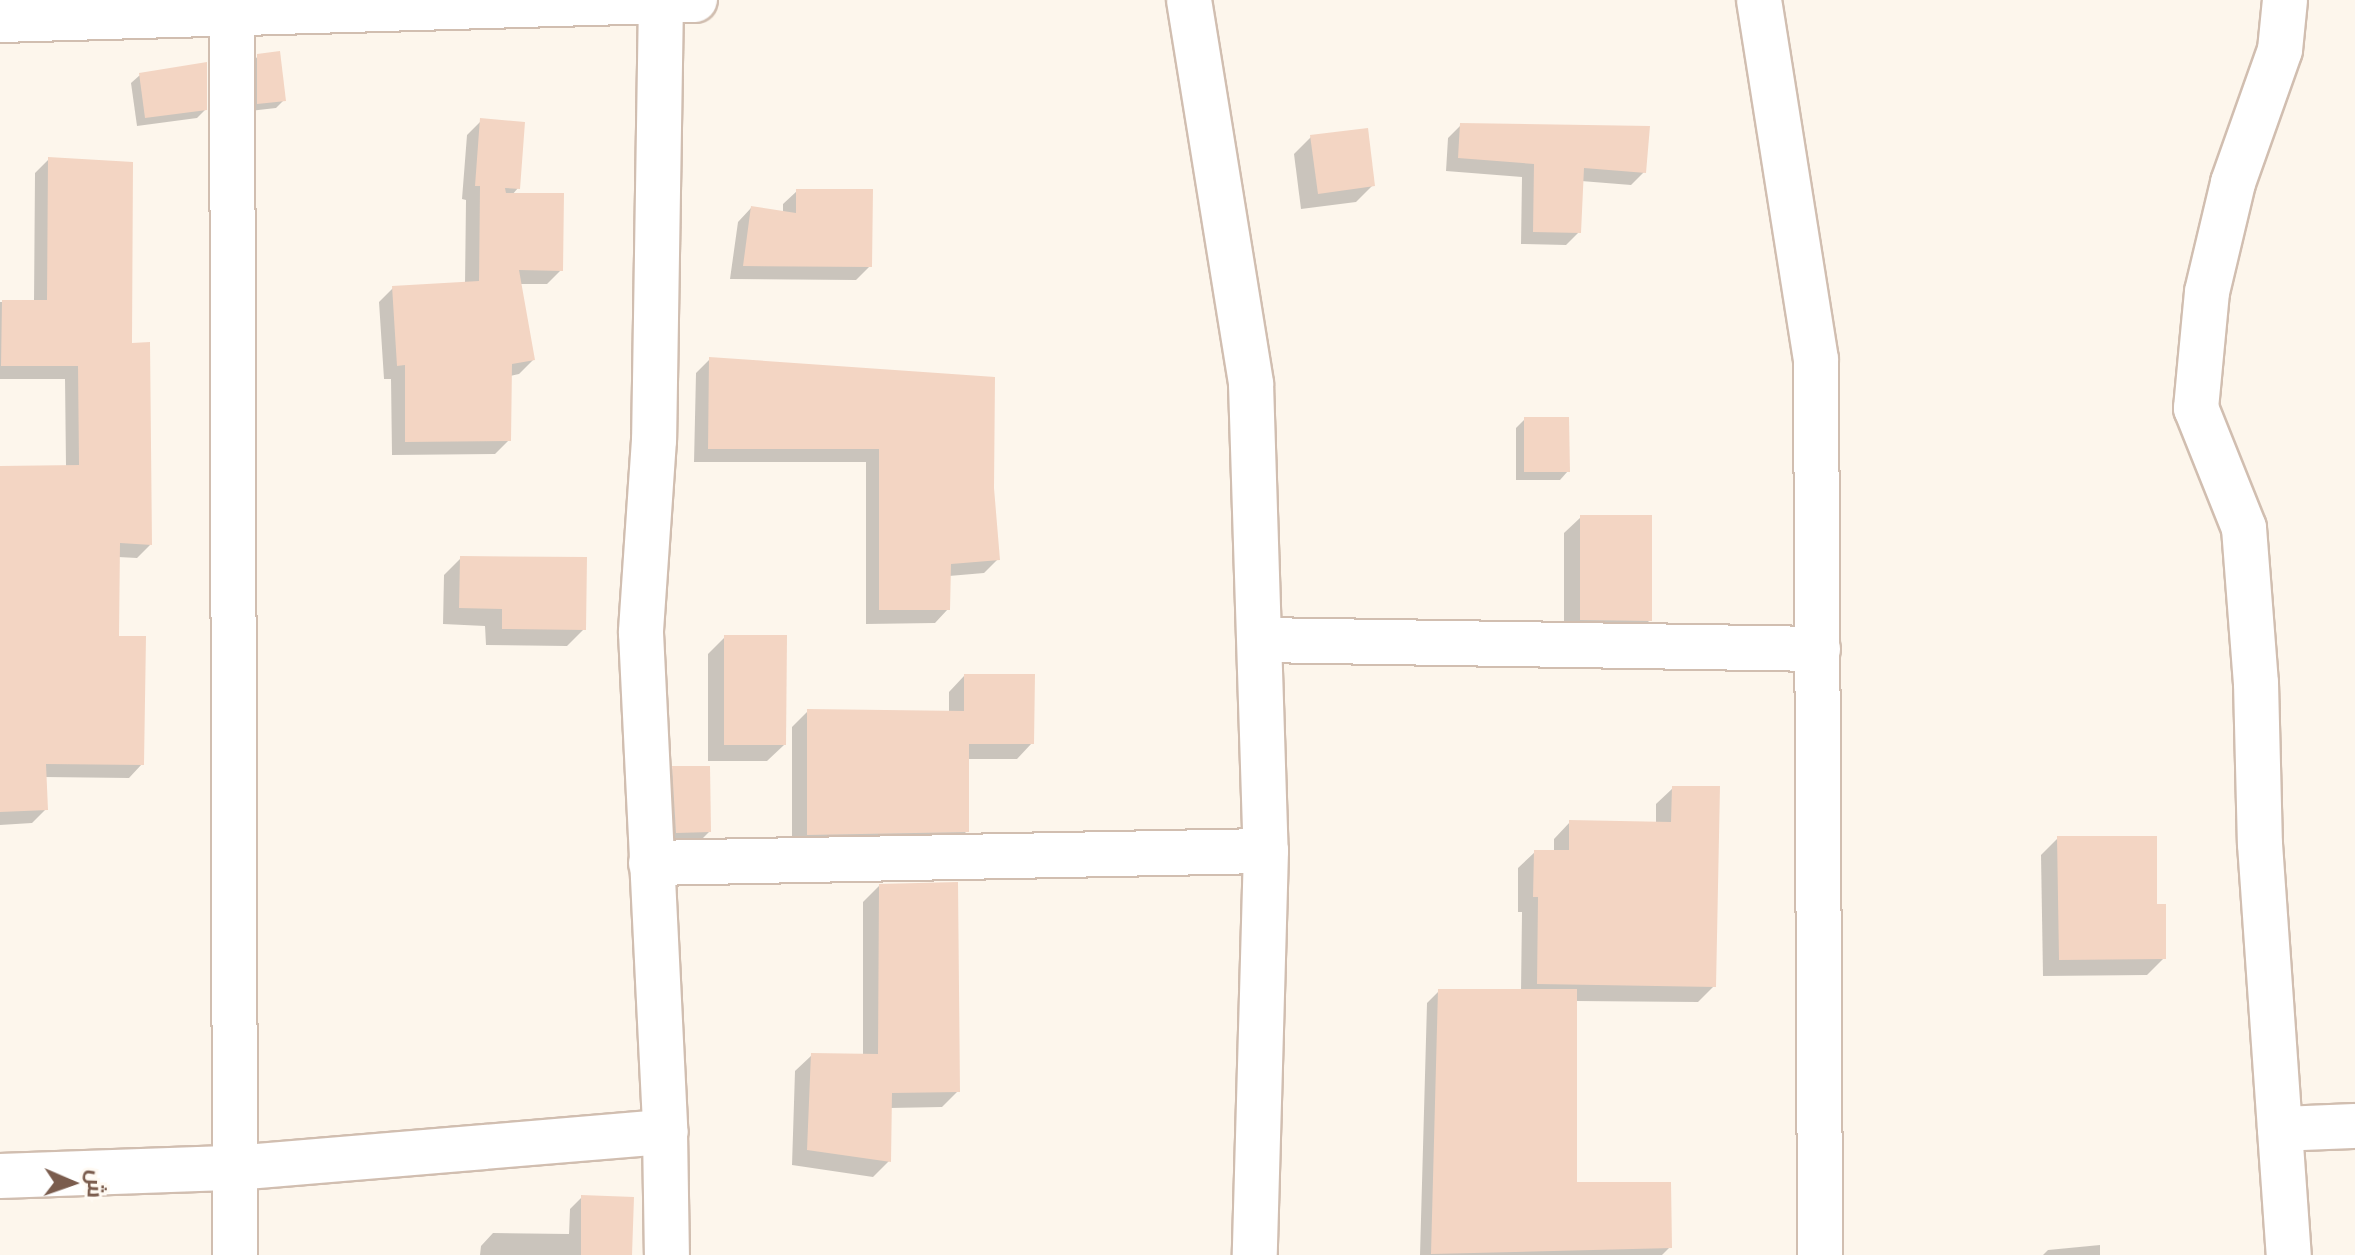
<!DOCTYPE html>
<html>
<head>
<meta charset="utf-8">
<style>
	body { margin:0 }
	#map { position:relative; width:2355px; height:1255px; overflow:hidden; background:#fdf6ec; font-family:"Archivo Narrow",Cairo,sans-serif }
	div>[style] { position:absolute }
	.shadow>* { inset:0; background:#0003 }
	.building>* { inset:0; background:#f3d5c3 }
	.roads { filter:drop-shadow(2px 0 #d1beb0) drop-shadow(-2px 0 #d1beb0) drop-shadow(0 2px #d1beb0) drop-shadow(0 -2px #d1beb0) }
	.minor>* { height:44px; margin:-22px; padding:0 22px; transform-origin:22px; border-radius:22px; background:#fff }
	span { translate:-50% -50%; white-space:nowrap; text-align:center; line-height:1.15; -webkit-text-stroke:6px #fffaf3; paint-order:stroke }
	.north { position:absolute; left:32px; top:1143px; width:80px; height:80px; -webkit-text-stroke:6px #fffaf3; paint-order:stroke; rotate:92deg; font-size:22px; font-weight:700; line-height:32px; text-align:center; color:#7a5c4d }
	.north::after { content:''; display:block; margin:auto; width:28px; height:36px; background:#7a5c4d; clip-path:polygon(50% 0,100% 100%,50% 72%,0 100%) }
</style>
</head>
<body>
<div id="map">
	<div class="shadow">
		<div style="clip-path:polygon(258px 56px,284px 100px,276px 108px,250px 111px,250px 65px)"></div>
		<div style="clip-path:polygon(140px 75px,205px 110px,197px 118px,137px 126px,131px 83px)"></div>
		<div style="clip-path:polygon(481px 121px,518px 188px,512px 195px,561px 270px,547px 284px,520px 284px,533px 360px,519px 374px,510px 376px,509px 440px,495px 454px,392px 455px,391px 379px,384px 379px,379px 302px,393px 288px,465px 284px,466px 200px,462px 199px,467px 135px)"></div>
		<div style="clip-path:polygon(1461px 125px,1644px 172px,1631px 185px,1581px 181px,1579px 232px,1566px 245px,1521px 244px,1522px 177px,1446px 171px,1448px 138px)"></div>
		<div style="clip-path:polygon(1311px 137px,1373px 185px,1356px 202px,1301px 209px,1294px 154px)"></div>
		<div style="clip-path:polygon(49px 159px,130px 345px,150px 545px,137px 558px,118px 557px,117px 638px,142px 764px,129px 778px,44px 777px,46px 809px,32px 823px,0 825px,0 468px,66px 467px,65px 379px,0 379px,0 302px,34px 302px,35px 173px)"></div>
		<div style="clip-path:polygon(797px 191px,870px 266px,856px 280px,730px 279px,738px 222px,751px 208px,783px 213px,783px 204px)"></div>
		<div style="clip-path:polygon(710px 359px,992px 488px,998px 559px,984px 573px,949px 576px,948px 609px,935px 623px,866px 624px,866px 462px,694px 462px,696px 373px)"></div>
		<div style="clip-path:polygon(1525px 419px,1568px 471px,1560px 480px,1516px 480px,1516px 428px)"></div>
		<div style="clip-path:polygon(1581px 517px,1650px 620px,1633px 637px,1564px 636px,1564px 533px)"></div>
		<div style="clip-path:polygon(461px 558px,584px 629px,567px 646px,486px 645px,485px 626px,443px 624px,444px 575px)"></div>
		<div style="clip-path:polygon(725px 637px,784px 745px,767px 761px,708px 761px,708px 654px)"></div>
		<div style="clip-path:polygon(964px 676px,1032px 743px,1017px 759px,967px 759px,967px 831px,951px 847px,792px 850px,792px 727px,808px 711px,949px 713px,949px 692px)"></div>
		<div style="clip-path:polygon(673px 768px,709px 832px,701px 840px,668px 841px,665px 777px)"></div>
		<div style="clip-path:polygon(1673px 788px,1714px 986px,1698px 1002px,1575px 1001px,1575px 1184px,1670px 1247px,1662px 1255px,1420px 1255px,1427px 1003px,1439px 991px,1521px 991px,1522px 912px,1518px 912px,1518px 868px,1535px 852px,1554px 852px,1554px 839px,1570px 822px,1656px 824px,1656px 804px)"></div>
		<div style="clip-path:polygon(2058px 838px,2155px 906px,2164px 958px,2147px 975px,2043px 976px,2041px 855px)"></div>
		<div style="clip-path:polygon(879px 886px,958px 1091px,942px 1107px,890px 1108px,889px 1161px,873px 1177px,792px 1165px,795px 1071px,812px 1055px,863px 1055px,863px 902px)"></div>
		<div style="clip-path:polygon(582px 1197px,630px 1255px,480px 1255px,481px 1246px,493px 1233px,569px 1234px,570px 1209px)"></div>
		<div style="clip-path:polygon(2100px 1245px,2100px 1255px,2043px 1255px,2048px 1250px)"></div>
	</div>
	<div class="building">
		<div style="clip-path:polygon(280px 51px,286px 101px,257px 104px,257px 54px)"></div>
		<div style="clip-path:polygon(207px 62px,207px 110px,145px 118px,139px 73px)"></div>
		<div style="clip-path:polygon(480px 118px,525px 122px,520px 189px,505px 188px,506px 193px,564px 193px,563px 271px,519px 270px,535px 360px,512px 364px,511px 441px,405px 442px,405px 365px,397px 366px,392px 286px,479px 281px,480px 186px,475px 186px)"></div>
		<div style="clip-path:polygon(1460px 123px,1650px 126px,1646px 173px,1584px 168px,1581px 233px,1533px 232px,1534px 164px,1458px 158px)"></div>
		<div style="clip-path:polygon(1368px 128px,1375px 186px,1318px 194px,1310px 135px)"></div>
		<div style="clip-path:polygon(48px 157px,133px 162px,132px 343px,150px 342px,152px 545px,120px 543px,119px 636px,146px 636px,144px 765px,46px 764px,48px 810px,0 812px,0 466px,79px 465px,78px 366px,1px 366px,2px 300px,47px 300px)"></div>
		<div style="clip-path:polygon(796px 189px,873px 189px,872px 267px,743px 266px,751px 206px,796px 213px)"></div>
		<div style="clip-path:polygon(709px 357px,995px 377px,994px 488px,1000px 560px,951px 564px,950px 610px,879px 610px,879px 449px,708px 449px)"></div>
		<div style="clip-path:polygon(1524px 417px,1569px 417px,1570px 472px,1524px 472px)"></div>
		<div style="clip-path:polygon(1580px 515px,1652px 515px,1652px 621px,1580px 620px)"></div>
		<div style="clip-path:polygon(460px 556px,587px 557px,586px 630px,502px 629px,502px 609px,459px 608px)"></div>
		<div style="clip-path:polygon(724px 635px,787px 635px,786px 745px,724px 745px)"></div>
		<div style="clip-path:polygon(964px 674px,1035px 674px,1034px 744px,969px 744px,969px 832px,807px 835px,807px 709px,964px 711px)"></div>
		<div style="clip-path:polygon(672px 766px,710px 766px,711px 832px,676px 833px)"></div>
		<div style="clip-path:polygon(1672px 786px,1720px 786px,1716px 987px,1537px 984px,1538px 897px,1533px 897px,1534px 850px,1569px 850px,1569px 820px,1671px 822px)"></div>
		<div style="clip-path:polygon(2057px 836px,2157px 836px,2157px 904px,2166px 904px,2166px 959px,2059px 960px)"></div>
		<div style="clip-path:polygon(958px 882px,960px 1092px,892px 1093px,891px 1162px,807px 1150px,811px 1053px,878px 1054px,879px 884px)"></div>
		<div style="clip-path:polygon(1438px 989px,1577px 989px,1577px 1182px,1671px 1182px,1672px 1248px,1431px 1254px)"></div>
		<div style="clip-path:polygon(581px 1195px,634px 1197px,632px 1255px,581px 1255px)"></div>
	</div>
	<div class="roads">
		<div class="minor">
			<div style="left:232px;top:0;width:1255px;rotate:89.86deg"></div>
			<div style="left:661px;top:0;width:440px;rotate:90.9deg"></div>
			<div style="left:654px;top:440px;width:193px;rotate:93.9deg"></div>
			<div style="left:641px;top:633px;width:500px;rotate:87.2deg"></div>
			<div style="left:665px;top:1132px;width:123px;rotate:89.1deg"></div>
			<div style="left:1189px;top:0;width:389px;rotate:80.8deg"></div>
			<div style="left:1251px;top:384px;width:467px;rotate:88.2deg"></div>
			<div style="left:1266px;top:851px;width:404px;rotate:91.6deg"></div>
			<div style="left:1759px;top:0;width:363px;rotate:81deg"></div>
			<div style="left:1816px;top:359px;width:896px;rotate:89.74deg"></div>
			<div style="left:2285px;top:0;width:50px;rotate:95.7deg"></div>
			<div style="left:2280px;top:50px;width:141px;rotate:109.5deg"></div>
			<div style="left:2233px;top:183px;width:112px;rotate:103.4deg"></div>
			<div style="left:2207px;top:292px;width:117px;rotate:95.4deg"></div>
			<div style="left:2196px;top:408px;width:129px;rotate:68.2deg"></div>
			<div style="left:2244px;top:528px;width:155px;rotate:85.6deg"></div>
			<div style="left:2256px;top:683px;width:161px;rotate:88.6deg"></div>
			<div style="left:2260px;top:844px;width:412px;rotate:86deg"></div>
			<div style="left:0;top:20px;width:695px;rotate:-1.65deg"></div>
			<div style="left:1260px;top:640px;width:558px;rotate:0.92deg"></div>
			<div style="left:651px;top:863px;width:615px;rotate:-1.12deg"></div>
			<div style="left:2280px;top:1129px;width:75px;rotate:-2.3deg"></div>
			<div style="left:0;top:1176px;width:234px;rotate:-2deg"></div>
			<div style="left:234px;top:1168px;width:433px;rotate:-4.8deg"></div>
		</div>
	</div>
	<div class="north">ش</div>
</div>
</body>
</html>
